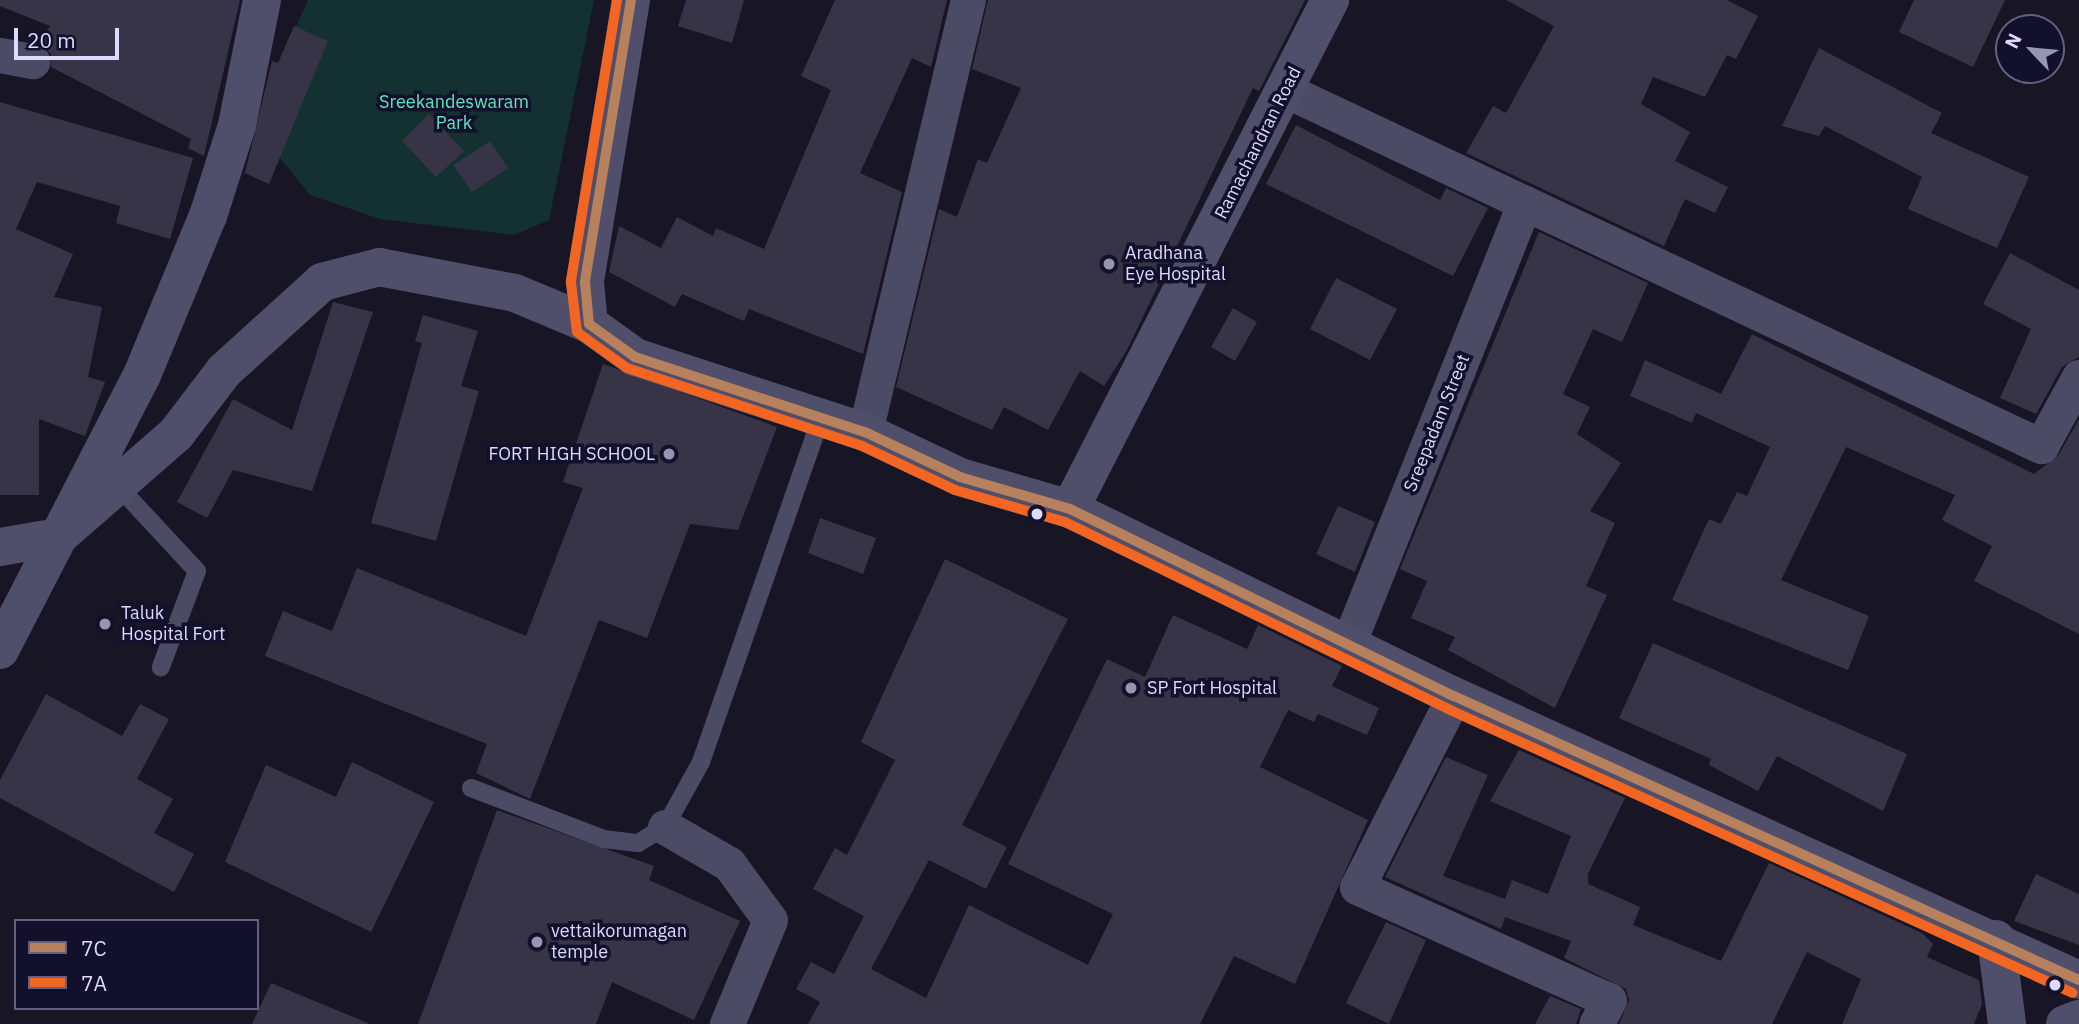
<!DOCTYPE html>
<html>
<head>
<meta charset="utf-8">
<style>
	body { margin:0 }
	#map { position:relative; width:2079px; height:1024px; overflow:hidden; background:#181625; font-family:"IBM Plex Sans",sans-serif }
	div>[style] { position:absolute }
	.green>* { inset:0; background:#133131 }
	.building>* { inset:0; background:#363446 }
	.lane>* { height:18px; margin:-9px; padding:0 9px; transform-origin:9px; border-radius:9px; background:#4b4b66 }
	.street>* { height:35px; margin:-17.5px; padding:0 17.5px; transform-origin:17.5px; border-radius:17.5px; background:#4b4b66 }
	.secondary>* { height:38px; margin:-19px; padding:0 19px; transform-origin:19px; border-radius:19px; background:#4f4e6b }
	.bus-1>* { height:10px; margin:-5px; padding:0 5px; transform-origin:5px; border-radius:5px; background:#b6815c }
	.bus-2>* { height:10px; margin:-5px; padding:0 5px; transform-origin:5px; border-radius:5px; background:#f26522 }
	.dots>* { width:19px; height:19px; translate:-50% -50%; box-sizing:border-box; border:4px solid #13102b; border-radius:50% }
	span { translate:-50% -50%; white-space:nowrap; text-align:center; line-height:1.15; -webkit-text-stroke:7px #13102b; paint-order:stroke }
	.park-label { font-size:18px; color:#5fe6c0 }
	.street-label { font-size:18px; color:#dddaff }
	.poi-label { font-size:18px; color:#dddaff }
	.left { translate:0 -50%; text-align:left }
	.right { translate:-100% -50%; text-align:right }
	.legend { position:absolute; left:14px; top:919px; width:245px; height:91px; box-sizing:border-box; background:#13102b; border:2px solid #646180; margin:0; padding:9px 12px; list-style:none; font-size:21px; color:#dddaff }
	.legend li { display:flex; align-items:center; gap:14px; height:35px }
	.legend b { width:35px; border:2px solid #646180 }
	.north { position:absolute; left:1995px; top:14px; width:70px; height:70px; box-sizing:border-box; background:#13102b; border:2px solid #646180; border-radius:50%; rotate:296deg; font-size:19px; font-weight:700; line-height:28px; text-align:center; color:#dddaff }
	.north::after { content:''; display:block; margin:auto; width:24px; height:32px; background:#9895b3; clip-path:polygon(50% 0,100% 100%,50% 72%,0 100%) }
	.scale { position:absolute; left:14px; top:28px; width:105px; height:32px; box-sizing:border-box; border:4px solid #dddaff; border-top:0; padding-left:9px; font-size:21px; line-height:24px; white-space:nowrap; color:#dddaff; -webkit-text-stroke:5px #13102b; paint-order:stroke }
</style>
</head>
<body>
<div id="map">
	<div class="green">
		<div style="clip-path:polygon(308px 0,594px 0,549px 220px,514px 235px,380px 219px,310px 195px,280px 158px,267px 92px)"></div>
	</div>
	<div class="building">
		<div style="clip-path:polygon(0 0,240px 0,204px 156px,188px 148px,191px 139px,51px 67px,51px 54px,41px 44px,50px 26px,0 6px)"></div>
		<div style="clip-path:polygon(686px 0,744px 0,732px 43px,678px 26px)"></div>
		<div style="clip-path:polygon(835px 0,947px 0,931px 67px,912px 58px,860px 173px,902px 192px,863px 354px,749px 309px,744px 321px,682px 294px,675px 307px,609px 272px,619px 226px,661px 248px,677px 217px,713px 236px,716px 228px,764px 249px,831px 90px,801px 76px)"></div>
		<div style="clip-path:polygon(988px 0,1305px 0,1259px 91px,1253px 88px,1127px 350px,1104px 386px,1080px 371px,1048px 430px,1004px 407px,992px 430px,896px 387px,939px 209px,957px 217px,978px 159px,987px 163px,1021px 88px,972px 69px)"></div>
		<div style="clip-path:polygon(1506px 0,1727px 0,1758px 16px,1736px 59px,1727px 55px,1705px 97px,1653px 77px,1641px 104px,1690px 132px,1675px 161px,1728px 187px,1715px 213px,1685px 199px,1664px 246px,1466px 153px,1493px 106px,1506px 113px,1554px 26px)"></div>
		<div style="clip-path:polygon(1914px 0,2005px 0,1973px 67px,1899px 32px)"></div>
		<div style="clip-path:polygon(294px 26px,328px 41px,269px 184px,245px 173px,272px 61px,278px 63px)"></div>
		<div style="clip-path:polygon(1819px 48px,1942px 113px,1931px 133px,2029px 177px,1997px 248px,1908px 209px,1922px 177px,1825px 126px,1819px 136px,1782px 126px)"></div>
		<div style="clip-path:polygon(0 102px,193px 158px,170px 239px,116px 223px,120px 206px,37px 182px,16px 229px,73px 254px,54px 297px,102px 307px,88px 377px,105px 382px,85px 436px,39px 419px,39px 495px,0 495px)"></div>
		<div style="clip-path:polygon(429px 114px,464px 151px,436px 177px,402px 141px)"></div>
		<div style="clip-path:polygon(1296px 125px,1440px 200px,1446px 188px,1488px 208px,1453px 276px,1266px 184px)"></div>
		<div style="clip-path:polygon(490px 141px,508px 168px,472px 192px,453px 165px)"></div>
		<div style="clip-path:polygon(1539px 232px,1648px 283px,1622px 342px,1593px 329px,1563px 394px,1590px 407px,1577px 434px,1621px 463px,1590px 511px,1615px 523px,1586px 586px,1607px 595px,1555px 708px,1448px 650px,1455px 637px,1411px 618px,1427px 581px,1400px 569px)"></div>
		<div style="clip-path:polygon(2010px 253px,2079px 290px,2079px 357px,2062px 367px,2036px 414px,2000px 398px,2031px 329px,1983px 304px)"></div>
		<div style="clip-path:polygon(1336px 278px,1397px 309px,1370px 360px,1310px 329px)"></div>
		<div style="clip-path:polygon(333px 302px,373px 312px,312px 491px,233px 470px,207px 518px,177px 502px,233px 399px,292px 430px)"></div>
		<div style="clip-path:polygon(1233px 308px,1257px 322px,1235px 361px,1211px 347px)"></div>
		<div style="clip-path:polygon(423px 315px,478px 331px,461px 386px,479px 391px,436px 541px,371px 523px,422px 343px,415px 341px)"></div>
		<div style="clip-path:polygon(1752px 334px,2034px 474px,2058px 456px,2079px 419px,2079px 634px,1974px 581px,1992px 546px,1942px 520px,1955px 495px,1846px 447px,1781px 580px,1869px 616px,1848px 670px,1672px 600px,1709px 519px,1721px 524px,1737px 492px,1747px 496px,1770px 447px,1696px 413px,1692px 423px,1630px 396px,1645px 360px,1721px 394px)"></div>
		<div style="clip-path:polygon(603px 364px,777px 427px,738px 530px,690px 524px,647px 638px,599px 620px,530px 799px,476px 773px,487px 744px,265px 656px,283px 611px,332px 631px,357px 568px,526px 636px,583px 488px,563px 482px)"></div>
		<div style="clip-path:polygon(1338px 506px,1375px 522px,1355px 572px,1316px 554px)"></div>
		<div style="clip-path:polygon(820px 518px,876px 538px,863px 574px,808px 553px)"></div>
		<div style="clip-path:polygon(945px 559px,1068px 619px,962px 825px,1007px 847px,986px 889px,929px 860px,871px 969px,926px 998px,969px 905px,1088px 965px,1113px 914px,1008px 864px,1107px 659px,1145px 677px,1173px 615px,1247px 649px,1258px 625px,1342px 666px,1332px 686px,1379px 708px,1367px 735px,1318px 714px,1314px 722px,1288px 710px,1260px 767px,1368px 820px,1295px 984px,1234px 956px,1200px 1024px,808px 1024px,820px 1002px,796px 989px,811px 962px,834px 974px,864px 916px,813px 889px,835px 848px,847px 855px,895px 760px,861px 742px)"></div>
		<div style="clip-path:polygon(1653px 643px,1907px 754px,1883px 811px,1777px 756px,1758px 791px,1709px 765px,1711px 759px,1619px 718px)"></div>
		<div style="clip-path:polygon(46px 694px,122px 736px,140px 704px,169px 719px,137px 779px,173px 799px,154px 833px,194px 854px,174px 892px,0 798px,0 780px)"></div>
		<div style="clip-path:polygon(1519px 750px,1625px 798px,1588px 874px,1588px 884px,1640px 907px,1633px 925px,1721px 961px,1769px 863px,1922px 933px,1933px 944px,1927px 957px,1979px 980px,1982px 1004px,1974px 1024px,1842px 1024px,1861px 979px,1807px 952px,1772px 1024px,1619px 1024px,1629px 1000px,1626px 989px,1564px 958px,1571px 941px,1505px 917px,1501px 929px,1385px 877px,1446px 757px,1488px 775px,1443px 876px,1505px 899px,1512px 880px,1548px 894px,1571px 836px,1490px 801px)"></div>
		<div style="clip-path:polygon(352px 762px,434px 802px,371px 932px,225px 862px,266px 765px,336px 797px)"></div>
		<div style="clip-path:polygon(497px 810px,654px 866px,649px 880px,740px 921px,694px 1020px,612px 982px,596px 1024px,418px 1024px)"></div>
		<div style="clip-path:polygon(2036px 874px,2079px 894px,2079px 945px,2014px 921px)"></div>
		<div style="clip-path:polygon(1386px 922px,1426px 940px,1389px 1024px,1346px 1003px)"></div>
		<div style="clip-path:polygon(271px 983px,368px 1023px,368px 1024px,252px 1024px)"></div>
		<div style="clip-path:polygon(1550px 996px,1581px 1009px,1576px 1024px,1535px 1024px)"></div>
	</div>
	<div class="lane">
		<div style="left:117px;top:485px;width:117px;rotate:47.1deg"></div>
		<div style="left:197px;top:571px;width:103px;rotate:110.6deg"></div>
		<div style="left:471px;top:788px;width:142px;rotate:21deg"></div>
		<div style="left:604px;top:839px;width:34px;rotate:7deg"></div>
		<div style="left:638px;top:843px;width:31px;rotate:-31deg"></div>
		<div style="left:665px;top:827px;width:74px;rotate:-61deg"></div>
		<div style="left:701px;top:762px;width:364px;rotate:-70.8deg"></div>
	</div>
	<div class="street">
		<div style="left:0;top:55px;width:33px;rotate:11deg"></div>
		<div style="left:1285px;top:90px;width:836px;rotate:25.22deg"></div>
		<div style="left:2041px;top:446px;width:79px;rotate:-61.2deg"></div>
		<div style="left:865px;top:432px;width:444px;rotate:-76.6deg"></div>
		<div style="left:1349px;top:642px;width:473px;rotate:-68.2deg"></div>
		<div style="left:1454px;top:696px;width:214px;rotate:116.9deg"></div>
		<div style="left:1357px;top:887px;width:276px;rotate:24.2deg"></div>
		<div style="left:1609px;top:1000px;width:27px;rotate:118deg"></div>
		<div style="left:665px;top:827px;width:74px;rotate:30deg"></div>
		<div style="left:729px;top:864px;width:69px;rotate:53.8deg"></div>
		<div style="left:770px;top:920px;width:113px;rotate:112.5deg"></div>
	</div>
	<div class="secondary">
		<div style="left:631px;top:0;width:286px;rotate:99.3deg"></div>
		<div style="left:585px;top:282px;width:42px;rotate:84.6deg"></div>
		<div style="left:589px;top:324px;width:57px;rotate:35.7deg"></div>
		<div style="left:635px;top:357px;width:242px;rotate:18.1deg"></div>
		<div style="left:865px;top:432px;width:105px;rotate:25.3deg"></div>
		<div style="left:960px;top:477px;width:115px;rotate:16.2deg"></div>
		<div style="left:1070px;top:509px;width:427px;rotate:26deg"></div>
		<div style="left:1454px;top:696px;width:686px;rotate:24.44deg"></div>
		<div style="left:1070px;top:509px;width:572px;rotate:-62.94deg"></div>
		<div style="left:0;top:547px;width:59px;rotate:-9.8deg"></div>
		<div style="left:58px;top:537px;width:157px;rotate:-41.1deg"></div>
		<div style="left:176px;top:434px;width:79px;rotate:-52.7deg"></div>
		<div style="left:224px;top:371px;width:132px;rotate:-42.2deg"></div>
		<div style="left:322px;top:282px;width:59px;rotate:-14.7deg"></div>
		<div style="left:379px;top:267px;width:138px;rotate:10.8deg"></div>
		<div style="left:515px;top:293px;width:80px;rotate:22.7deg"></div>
		<div style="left:0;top:650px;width:309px;rotate:-62.7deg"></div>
		<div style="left:142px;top:375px;width:172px;rotate:-67.5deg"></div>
		<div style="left:208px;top:216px;width:96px;rotate:-72.3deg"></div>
		<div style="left:237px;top:125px;width:127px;rotate:-78.7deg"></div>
		<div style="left:1996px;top:939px;width:86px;rotate:82.6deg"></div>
		<div style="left:2065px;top:1024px;width:15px;rotate:-20deg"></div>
	</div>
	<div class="bus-1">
		<div style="left:631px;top:0;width:286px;rotate:99.3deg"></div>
		<div style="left:585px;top:282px;width:42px;rotate:84.6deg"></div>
		<div style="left:589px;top:324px;width:57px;rotate:35.7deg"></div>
		<div style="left:635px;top:357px;width:242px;rotate:18.1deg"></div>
		<div style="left:865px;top:432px;width:105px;rotate:25.3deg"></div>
		<div style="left:960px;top:477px;width:115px;rotate:16.2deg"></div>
		<div style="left:1070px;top:509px;width:427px;rotate:26deg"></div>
		<div style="left:1454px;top:696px;width:686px;rotate:24.44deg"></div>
	</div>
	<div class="bus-2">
		<div style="left:617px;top:0;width:286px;rotate:99.3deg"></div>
		<div style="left:571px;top:282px;width:50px;rotate:83.2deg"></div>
		<div style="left:577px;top:332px;width:62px;rotate:35.8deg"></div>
		<div style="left:627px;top:368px;width:245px;rotate:18.3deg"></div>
		<div style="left:860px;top:445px;width:105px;rotate:25.3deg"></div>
		<div style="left:955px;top:490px;width:115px;rotate:16.2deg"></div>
		<div style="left:1065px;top:522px;width:426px;rotate:26deg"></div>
		<div style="left:1448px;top:709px;width:686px;rotate:24.44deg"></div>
	</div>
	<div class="dots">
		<div style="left:1109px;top:264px;background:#9895b3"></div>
		<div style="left:669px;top:454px;background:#9895b3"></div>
		<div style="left:1037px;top:514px;background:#dddaff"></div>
		<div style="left:105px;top:624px;background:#9895b3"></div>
		<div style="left:1131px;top:688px;background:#9895b3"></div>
		<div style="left:537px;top:942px;background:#9895b3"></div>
		<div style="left:2055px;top:985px;background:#dddaff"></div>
	</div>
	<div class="park-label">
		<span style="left:454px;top:113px">Sreekandeswaram<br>Park</span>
	</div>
	<div class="street-label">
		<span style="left:1258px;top:143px;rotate:-63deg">Ramachandran Road</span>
		<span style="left:1437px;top:423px;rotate:-68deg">Sreepadam Street</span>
	</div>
	<div class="poi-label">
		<span class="left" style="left:1125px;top:264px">Aradhana<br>Eye Hospital</span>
		<span class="right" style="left:655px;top:454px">FORT HIGH SCHOOL</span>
		<span class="left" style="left:121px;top:624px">Taluk<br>Hospital Fort</span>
		<span class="left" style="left:1147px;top:688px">SP Fort Hospital</span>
		<span class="left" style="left:551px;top:942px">vettaikorumagan<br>temple</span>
	</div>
	<ul class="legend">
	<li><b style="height:9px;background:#b6815c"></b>7C</li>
	<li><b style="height:9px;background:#f26522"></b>7A</li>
	</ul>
	<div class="north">N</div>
	<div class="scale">20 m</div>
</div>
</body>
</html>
